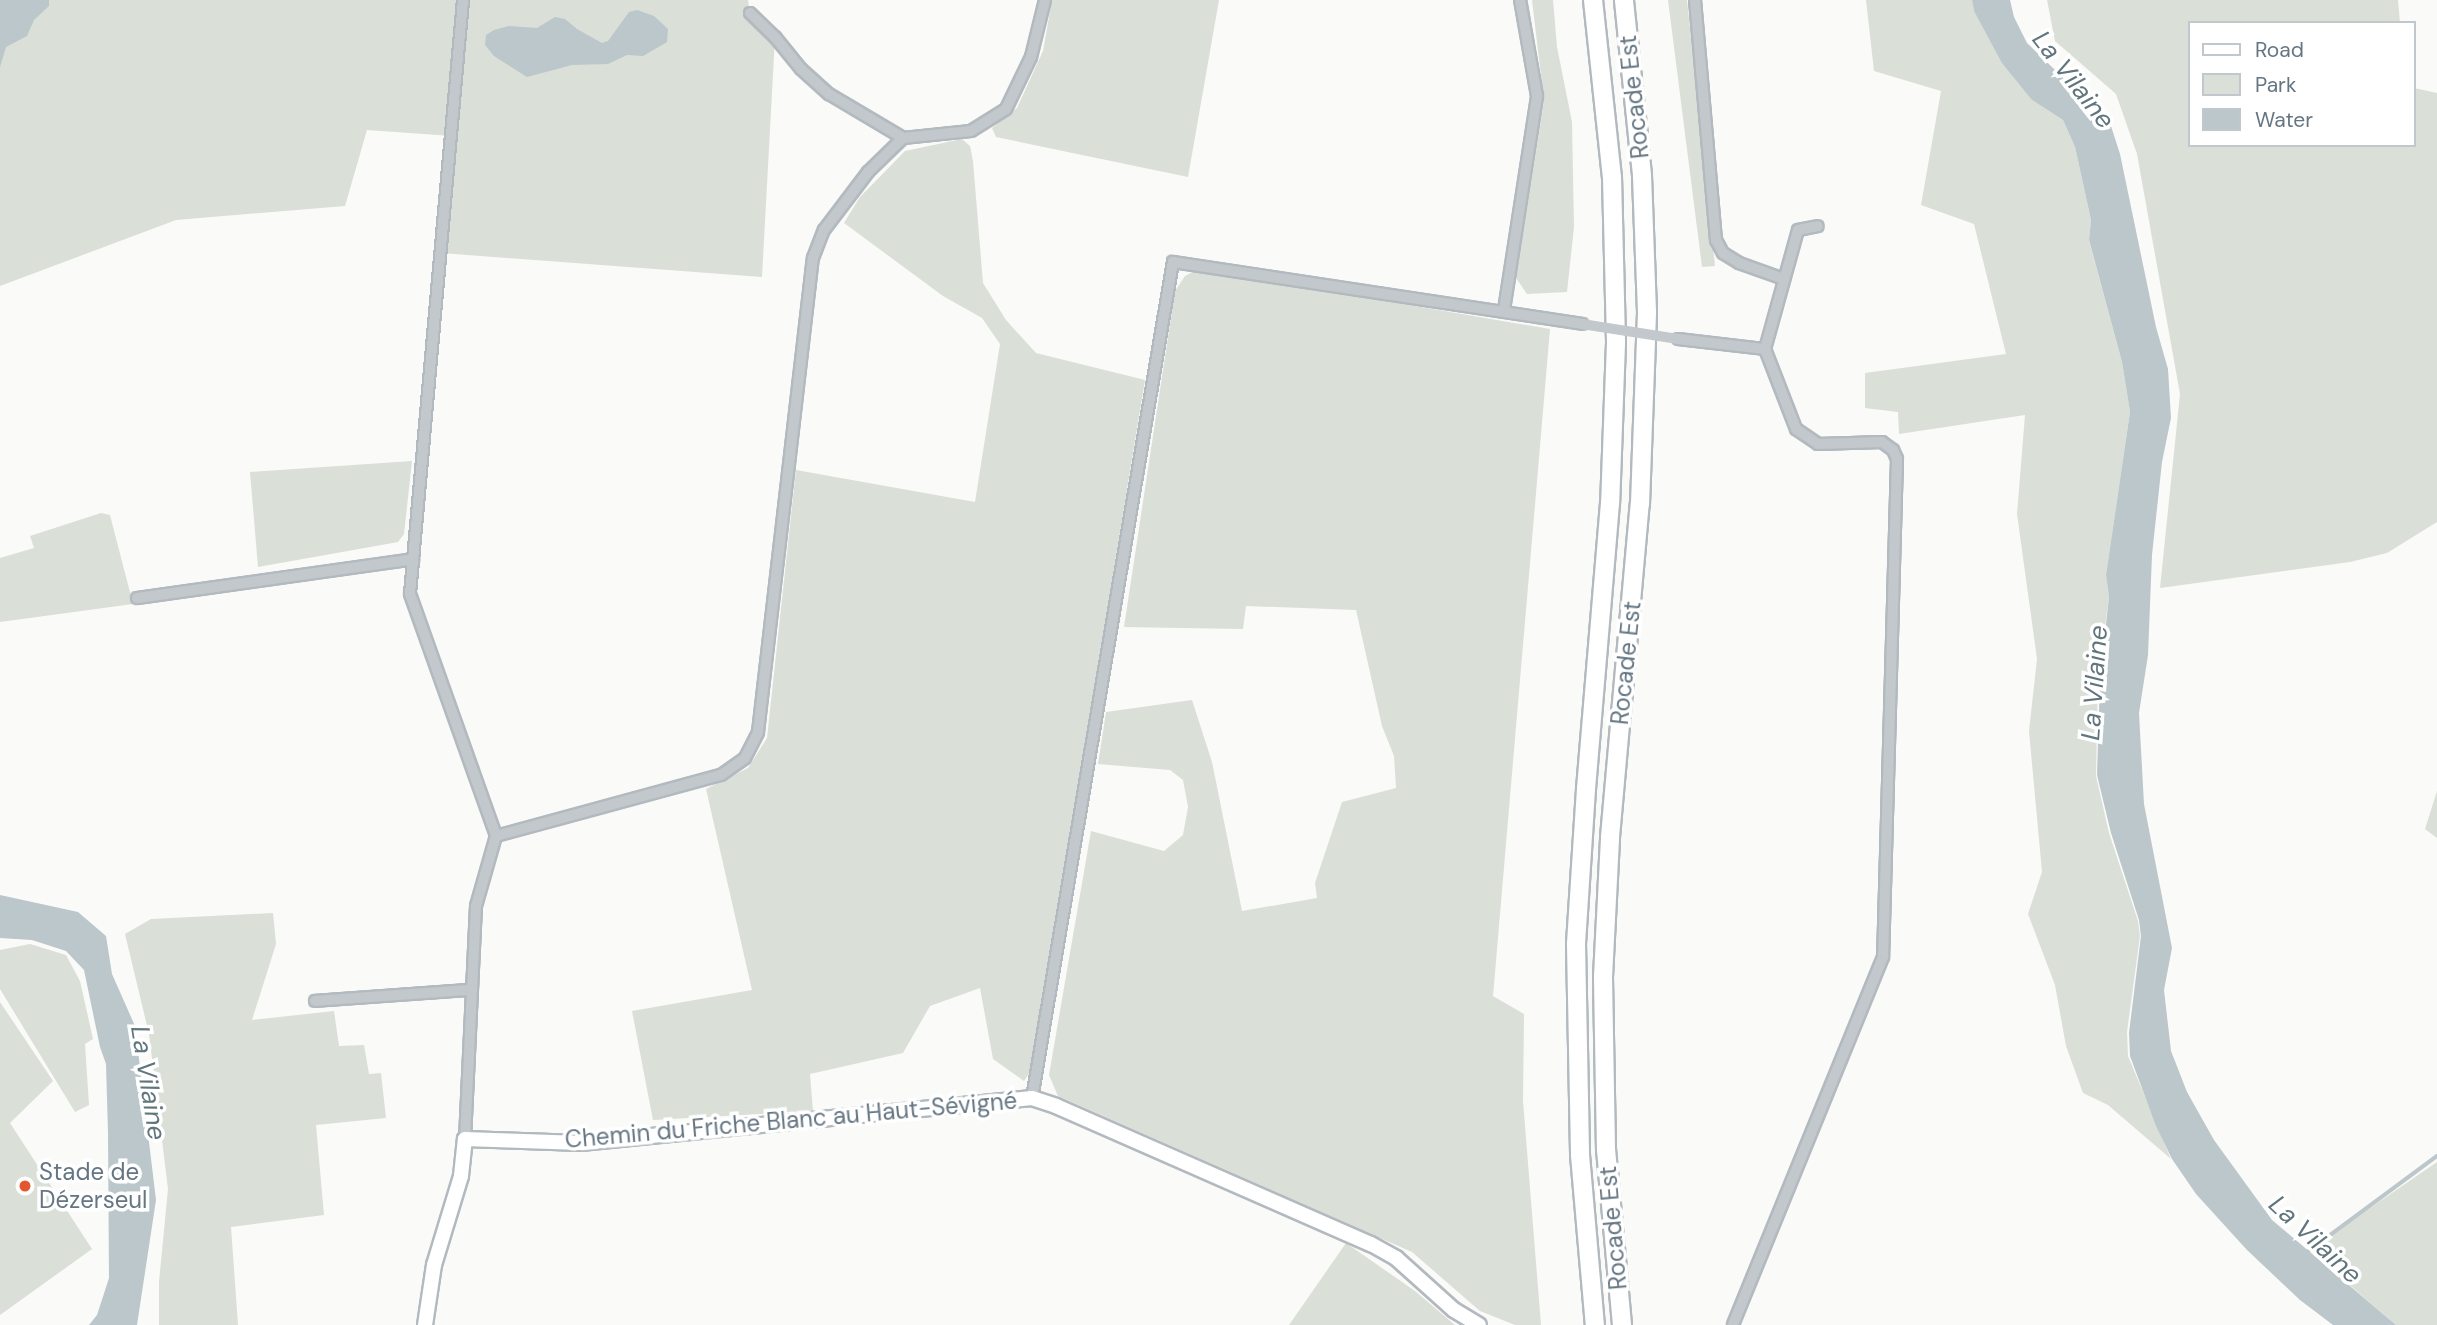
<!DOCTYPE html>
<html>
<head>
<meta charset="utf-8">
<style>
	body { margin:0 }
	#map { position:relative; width:2437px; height:1325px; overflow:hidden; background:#fafaf8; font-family:"DM Sans",sans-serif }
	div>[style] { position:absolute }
	.green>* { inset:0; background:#dadfd7 }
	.water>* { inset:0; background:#bbc7cb }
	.stream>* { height:3.5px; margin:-1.75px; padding:0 1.75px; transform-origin:1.75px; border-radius:1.75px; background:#bbc7cb }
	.roads { filter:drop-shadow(2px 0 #b3babf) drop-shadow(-2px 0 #b3babf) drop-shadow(0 2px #b3babf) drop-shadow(0 -2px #b3babf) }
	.street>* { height:10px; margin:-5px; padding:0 5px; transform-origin:5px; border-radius:5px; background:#c3c8cc }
	.secondary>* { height:14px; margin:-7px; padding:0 7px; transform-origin:7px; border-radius:7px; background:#fff }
	.highway>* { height:18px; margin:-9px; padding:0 9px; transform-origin:9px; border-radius:9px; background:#fff }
	.street-bridge>* { height:10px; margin:-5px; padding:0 5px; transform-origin:5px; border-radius:5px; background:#c3c8cc }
	.dots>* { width:19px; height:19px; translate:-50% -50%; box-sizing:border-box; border:4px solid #fff; border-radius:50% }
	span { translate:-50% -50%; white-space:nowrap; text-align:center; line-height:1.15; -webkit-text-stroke:7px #fff; paint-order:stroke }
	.street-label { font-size:24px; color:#657683 }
	.poi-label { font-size:24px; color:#657683 }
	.left { translate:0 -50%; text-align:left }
	.water-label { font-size:26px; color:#60757c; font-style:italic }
	.legend { position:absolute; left:2188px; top:21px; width:228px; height:126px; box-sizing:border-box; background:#fff; border:2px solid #c1c8cd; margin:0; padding:9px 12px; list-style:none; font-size:21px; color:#657683 }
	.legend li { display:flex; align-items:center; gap:14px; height:35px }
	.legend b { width:35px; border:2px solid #c1c8cd }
</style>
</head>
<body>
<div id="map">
	<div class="green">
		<div style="clip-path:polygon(0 0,748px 0,750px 13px,775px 37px,762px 277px,441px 253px,452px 136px,367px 130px,345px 206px,176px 220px,0 286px)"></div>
		<div style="clip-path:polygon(1052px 0,1219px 0,1188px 177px,996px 137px,992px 128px,1017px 108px,1043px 51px)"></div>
		<div style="clip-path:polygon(1532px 0,1553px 0,1557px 47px,1572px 122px,1574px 227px,1567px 292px,1527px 294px,1516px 278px,1544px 101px)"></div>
		<div style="clip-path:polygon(1668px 0,1687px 0,1715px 266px,1702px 267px)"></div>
		<div style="clip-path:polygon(1866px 0,1972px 0,1974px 11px,2032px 100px,2063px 120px,2075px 147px,2091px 220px,2089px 241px,2122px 362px,2130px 412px,2106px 575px,2109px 597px,2098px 678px,2096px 776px,2109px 833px,2138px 921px,2140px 936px,2127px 1032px,2128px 1056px,2171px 1159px,2108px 1105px,2083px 1093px,2066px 1046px,2055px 985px,2028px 914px,2042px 872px,2029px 731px,2037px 659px,2017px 514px,2025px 415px,1899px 434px,1898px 412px,1865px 408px,1865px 373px,2006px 354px,1974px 224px,1921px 205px,1941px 91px,1874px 71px)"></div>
		<div style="clip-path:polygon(2047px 0,2398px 0,2400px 23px,2190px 23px,2190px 145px,2414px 145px,2414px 88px,2437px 93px,2437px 522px,2387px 553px,2350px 562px,2160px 588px,2180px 394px,2137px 154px,2116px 94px,2055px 41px)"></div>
		<div style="clip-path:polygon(962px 139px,970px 146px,973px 161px,983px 283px,1006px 320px,1036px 353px,1145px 380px,1032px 1069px,1024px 1081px,993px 1059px,980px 988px,930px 1006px,903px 1053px,810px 1074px,813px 1111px,653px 1120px,632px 1011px,752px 990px,706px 789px,748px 768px,767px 738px,796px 470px,975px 502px,1000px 344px,982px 318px,943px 296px,844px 223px,860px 197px,905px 151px)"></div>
		<div style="clip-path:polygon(1198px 269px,1550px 329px,1493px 996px,1524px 1014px,1523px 1101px,1541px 1325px,1515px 1325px,1480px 1311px,1412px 1252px,1058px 1096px,1049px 1075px,1091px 831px,1164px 851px,1183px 835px,1188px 807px,1183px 780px,1170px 770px,1098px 764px,1106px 712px,1192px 700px,1212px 762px,1242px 911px,1317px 898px,1315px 883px,1342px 802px,1396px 788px,1394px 756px,1382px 726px,1356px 610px,1246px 606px,1243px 629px,1124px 627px,1175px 291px,1185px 276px)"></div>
		<div style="clip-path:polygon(412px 461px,404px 534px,398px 542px,258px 567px,250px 472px)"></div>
		<div style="clip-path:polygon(101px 513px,110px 515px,133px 604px,0 622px,0 558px,34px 548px,30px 536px)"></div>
		<div style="clip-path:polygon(2437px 791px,2437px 838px,2425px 829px)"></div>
		<div style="clip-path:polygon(273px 913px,276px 944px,252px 1020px,334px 1011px,339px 1046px,364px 1045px,369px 1074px,381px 1073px,386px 1118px,316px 1125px,324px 1215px,231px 1227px,238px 1325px,159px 1325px,159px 1282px,168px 1189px,149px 1034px,125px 934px,151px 919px)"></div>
		<div style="clip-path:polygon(30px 944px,66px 955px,80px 981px,93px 1039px,85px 1044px,89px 1105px,75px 1112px,0 989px,0 950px)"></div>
		<div style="clip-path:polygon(0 1002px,53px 1081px,10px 1123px,92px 1249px,0 1315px)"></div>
		<div style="clip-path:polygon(2437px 1162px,2437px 1325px,2396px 1325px,2309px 1250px)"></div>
		<div style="clip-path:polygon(1346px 1243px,1415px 1291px,1455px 1325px,1289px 1325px)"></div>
	</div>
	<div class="water">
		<div style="clip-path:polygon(0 0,49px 0,49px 6px,34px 20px,27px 36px,6px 47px,0 67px)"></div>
		<div style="clip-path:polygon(1972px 0,2010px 0,2014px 17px,2027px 43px,2110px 123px,2120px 154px,2156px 327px,2168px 369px,2171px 418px,2162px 462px,2152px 555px,2148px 655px,2139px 713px,2144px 804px,2172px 948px,2164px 990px,2171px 1051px,2187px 1092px,2214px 1140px,2272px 1220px,2396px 1325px,2333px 1325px,2300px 1300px,2247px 1250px,2196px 1194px,2172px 1159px,2156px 1126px,2130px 1056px,2129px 1033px,2141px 936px,2139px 920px,2111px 833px,2097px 775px,2100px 678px,2109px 597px,2106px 575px,2130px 412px,2122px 362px,2089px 240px,2091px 220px,2075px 147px,2063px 120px,2032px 100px,2002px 63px,1974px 11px)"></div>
		<div style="clip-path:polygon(637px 10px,654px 16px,668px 29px,667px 42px,643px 56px,627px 55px,608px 64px,572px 65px,527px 77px,494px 56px,485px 45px,486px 35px,494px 30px,509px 26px,537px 28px,555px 17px,565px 19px,577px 29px,602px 43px,608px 41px,629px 12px)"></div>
		<div style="clip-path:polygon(0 895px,78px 912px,106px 936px,112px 974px,135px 1026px,156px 1200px,137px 1325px,89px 1325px,97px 1315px,109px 1278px,108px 1133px,106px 1064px,100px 1047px,84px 970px,66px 951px,32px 940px,0 938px)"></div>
	</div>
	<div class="stream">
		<div style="left:2306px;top:1253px;width:163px;rotate:-36.5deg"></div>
	</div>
	<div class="roads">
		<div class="street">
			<div style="left:463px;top:0;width:596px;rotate:95.1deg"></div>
			<div style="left:410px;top:594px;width:257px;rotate:70.4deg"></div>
			<div style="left:1695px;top:0;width:241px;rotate:85deg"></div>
			<div style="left:1716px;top:240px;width:15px;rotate:62deg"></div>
			<div style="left:1723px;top:253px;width:19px;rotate:32deg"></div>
			<div style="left:1739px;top:263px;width:48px;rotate:19.6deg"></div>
			<div style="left:750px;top:13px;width:35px;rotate:44deg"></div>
			<div style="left:775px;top:37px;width:41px;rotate:50.9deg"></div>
			<div style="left:801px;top:69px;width:38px;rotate:42deg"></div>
			<div style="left:829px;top:94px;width:86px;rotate:30.7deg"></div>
			<div style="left:1504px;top:310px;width:217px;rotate:-81.2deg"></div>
			<div style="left:1537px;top:96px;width:97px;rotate:-100deg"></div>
			<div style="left:1678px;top:339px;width:88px;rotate:6.6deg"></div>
			<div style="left:1765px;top:349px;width:86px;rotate:68.8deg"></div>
			<div style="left:1796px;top:429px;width:27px;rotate:34deg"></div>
			<div style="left:1818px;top:444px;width:64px;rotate:-1.8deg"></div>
			<div style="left:1882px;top:442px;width:14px;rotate:36deg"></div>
			<div style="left:1893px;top:450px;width:10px;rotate:66deg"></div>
			<div style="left:1897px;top:459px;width:498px;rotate:91.6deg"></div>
			<div style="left:1883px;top:957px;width:397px;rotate:112.2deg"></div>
			<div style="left:1765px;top:349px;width:123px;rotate:-74.5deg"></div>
			<div style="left:1798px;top:230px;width:20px;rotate:-11deg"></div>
			<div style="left:137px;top:598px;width:279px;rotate:-8deg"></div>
			<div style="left:315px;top:1001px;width:155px;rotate:-4.1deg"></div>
			<div style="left:1032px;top:1098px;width:848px;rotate:-80.43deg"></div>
			<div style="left:1173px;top:262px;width:414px;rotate:8.6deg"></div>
			<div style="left:465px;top:1139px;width:233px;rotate:-87.3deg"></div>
			<div style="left:476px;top:906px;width:73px;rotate:-74.1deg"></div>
			<div style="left:496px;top:836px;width:233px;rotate:-15.2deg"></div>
			<div style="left:721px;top:775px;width:29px;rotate:-35deg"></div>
			<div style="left:745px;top:758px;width:29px;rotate:-63deg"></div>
			<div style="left:758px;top:732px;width:477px;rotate:-83.4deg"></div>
			<div style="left:813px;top:258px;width:30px;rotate:-69deg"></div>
			<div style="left:824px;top:230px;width:73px;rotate:-52.8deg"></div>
			<div style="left:868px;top:172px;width:49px;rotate:-44.2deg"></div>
			<div style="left:903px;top:138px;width:68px;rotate:-5.9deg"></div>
			<div style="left:971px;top:131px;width:41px;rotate:-32.2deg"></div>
			<div style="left:1006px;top:109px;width:58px;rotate:-64.3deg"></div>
			<div style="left:1031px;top:57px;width:59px;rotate:-76.2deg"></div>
		</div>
		<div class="secondary">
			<div style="left:425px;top:1325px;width:61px;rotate:-81.5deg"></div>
			<div style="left:434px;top:1265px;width:93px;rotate:-73.1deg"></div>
			<div style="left:461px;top:1176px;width:37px;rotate:-84deg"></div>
			<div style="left:465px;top:1139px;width:116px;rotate:2deg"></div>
			<div style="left:581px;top:1143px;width:453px;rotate:-5.7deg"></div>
			<div style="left:1032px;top:1098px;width:25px;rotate:18deg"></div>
			<div style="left:1056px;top:1106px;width:344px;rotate:23.7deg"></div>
			<div style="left:1371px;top:1244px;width:29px;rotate:29deg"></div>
			<div style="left:1396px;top:1258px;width:78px;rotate:41.9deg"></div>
			<div style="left:1454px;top:1310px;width:29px;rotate:31deg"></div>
		</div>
		<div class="highway">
			<div style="left:1593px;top:0;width:178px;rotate:83.9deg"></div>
			<div style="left:1612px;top:177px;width:166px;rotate:88.6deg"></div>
			<div style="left:1616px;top:343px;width:160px;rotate:92.1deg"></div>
			<div style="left:1610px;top:503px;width:287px;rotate:94.8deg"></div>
			<div style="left:1586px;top:789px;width:155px;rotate:93.7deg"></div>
			<div style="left:1576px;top:944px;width:211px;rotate:88.9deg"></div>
			<div style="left:1580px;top:1155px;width:171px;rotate:85deg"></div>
			<div style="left:1622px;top:1325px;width:176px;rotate:-95.2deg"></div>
			<div style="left:1606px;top:1150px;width:173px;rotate:-91deg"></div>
			<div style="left:1603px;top:977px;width:140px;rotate:-87.1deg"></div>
			<div style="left:1610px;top:837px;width:334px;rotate:-84.9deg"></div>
			<div style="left:1640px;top:504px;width:192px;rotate:-87.9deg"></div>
			<div style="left:1647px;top:312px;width:137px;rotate:-92.1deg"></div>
			<div style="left:1642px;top:175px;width:176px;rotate:-95.9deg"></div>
		</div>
	</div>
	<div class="street-bridge">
		<div style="left:1582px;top:324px;width:97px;rotate:8.9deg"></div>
	</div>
	<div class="dots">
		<div style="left:25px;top:1186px;background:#e4572e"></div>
	</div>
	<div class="street-label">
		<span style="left:1634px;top:97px;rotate:-96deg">Rocade Est</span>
		<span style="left:1626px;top:663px;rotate:-84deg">Rocade Est</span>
		<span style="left:791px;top:1120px;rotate:-5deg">Chemin du Friche Blanc au Haut-Sévigné</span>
		<span style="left:1613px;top:1228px;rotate:-95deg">Rocade Est</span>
	</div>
	<div class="poi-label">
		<span class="left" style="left:39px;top:1186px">Stade de<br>Dézerseul</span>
	</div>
	<div class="water-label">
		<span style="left:2073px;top:80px;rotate:52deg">La Vilaine</span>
		<span style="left:2095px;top:683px;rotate:-86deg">La Vilaine</span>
		<span style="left:148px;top:1083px;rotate:81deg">La Vilaine</span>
		<span style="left:2315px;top:1240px;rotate:43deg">La Vilaine</span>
	</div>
	<ul class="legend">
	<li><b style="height:9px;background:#fff"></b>Road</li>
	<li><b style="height:19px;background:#dadfd7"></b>Park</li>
	<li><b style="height:19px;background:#bbc7cb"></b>Water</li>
	</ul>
</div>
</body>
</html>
